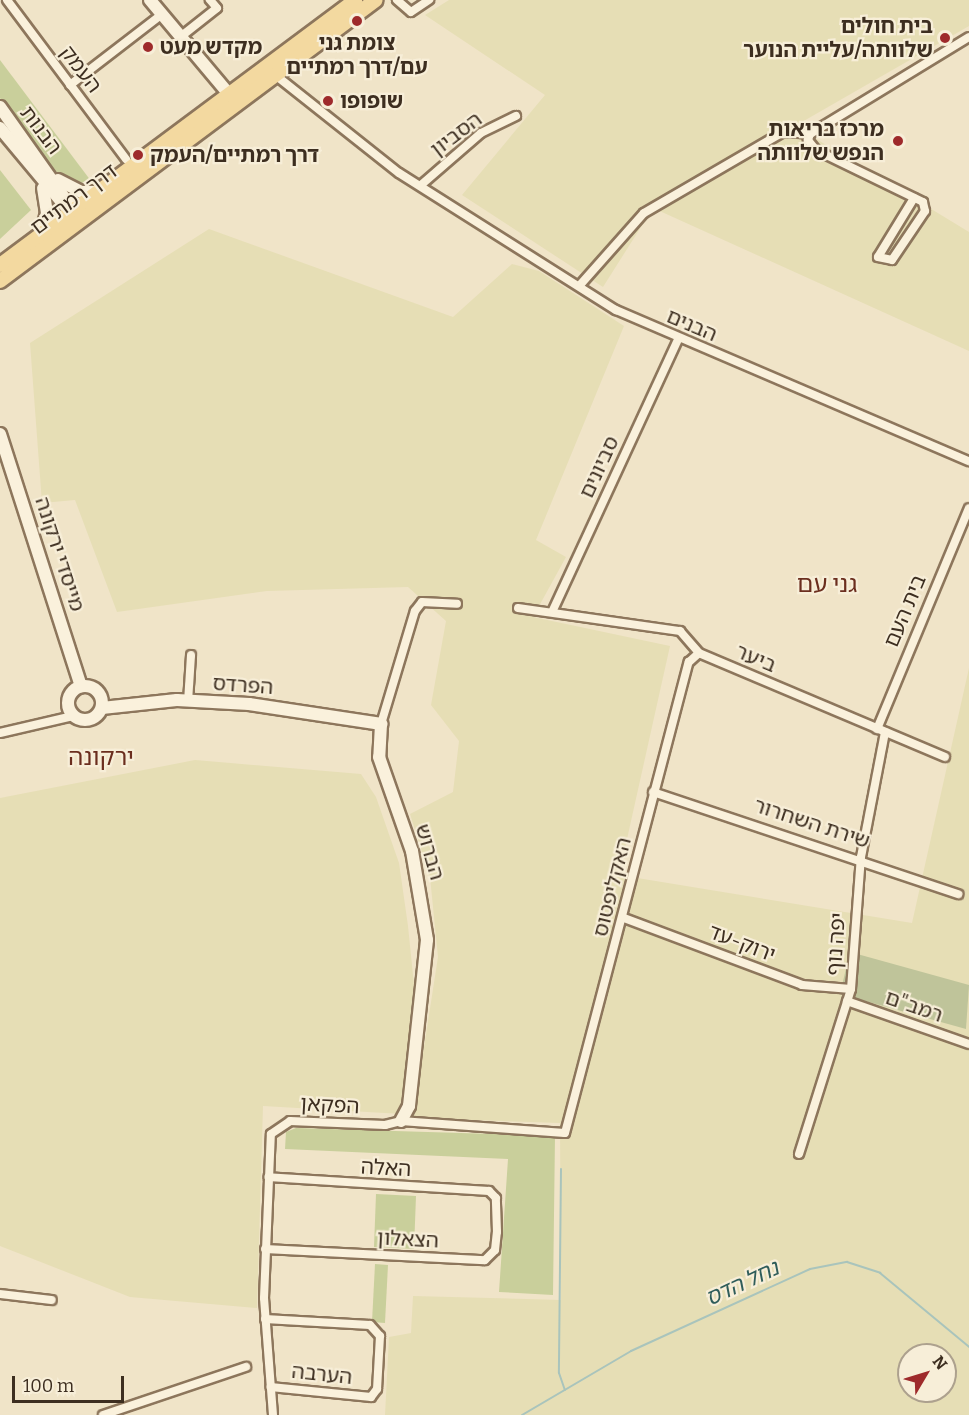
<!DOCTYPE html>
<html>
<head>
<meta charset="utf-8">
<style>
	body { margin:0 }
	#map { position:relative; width:969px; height:1415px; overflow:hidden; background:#f0e4c8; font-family:Bitter,"Noto Sans Hebrew",serif }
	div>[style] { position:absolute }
	.farmland>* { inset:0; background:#e6deb5 }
	.green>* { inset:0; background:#c9cf9b }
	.cemetery>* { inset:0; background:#bfc49a }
	.stream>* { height:2px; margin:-1px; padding:0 1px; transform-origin:1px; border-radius:1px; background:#a9c4bc }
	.roads { filter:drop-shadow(2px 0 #8d765c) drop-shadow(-2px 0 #8d765c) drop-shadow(0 2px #8d765c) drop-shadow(0 -2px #8d765c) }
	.street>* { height:8px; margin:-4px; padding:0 4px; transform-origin:4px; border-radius:4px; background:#faf1dc }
	.secondary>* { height:12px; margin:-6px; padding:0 6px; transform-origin:6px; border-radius:6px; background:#faf1dc }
	.secondary>.ring { margin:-6px; padding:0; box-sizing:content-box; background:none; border:12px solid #faf1dc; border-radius:50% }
	.primary>* { height:14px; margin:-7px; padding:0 7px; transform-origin:7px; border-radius:7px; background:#f3d9a0 }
	.dots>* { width:16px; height:16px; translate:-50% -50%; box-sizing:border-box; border:3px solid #f7eed8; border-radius:50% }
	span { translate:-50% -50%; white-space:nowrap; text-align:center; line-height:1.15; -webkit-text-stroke:4.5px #f7eed8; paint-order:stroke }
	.poi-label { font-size:21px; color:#3d2e20; font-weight:700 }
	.right { translate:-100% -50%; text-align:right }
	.left { translate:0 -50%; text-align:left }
	.street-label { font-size:21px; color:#3d2e20 }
	.water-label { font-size:22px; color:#2f5d5a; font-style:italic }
	.quarter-label { font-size:24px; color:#6b2e1e }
	.north { position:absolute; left:897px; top:1343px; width:60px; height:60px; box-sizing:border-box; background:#f7eed8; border:2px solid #ada18e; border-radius:50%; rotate:52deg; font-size:16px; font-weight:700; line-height:24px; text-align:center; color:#3d2e20 }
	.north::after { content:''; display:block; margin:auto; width:21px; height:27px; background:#9e2a2b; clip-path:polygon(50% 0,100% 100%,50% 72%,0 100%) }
	.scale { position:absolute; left:12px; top:1376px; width:112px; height:27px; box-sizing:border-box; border:3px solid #3d2e20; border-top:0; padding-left:8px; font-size:18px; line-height:21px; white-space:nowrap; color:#3d2e20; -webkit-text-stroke:4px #f7eed8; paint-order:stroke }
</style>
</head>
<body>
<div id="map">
	<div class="farmland">
		<div style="clip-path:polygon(449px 0,969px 0,969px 26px,795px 126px,969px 232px,969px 351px,653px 208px,603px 287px,462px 195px,545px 95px,425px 15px)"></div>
		<div style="clip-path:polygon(evenodd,209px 229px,453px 317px,512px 264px,539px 271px,624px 326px,536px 540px,566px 557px,533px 617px,670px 646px,619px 875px,912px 923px,969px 668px,969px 1415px,385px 1415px,389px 1337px,411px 1333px,413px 1296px,561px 1300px,560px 1123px,413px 1118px,438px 957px,430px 877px,410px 814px,453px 792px,459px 741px,431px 705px,446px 621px,408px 587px,267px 591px,117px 612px,75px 500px,42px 503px,30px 343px,209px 229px,909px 1355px,945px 1355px,945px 1391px,909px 1391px,909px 1355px)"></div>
		<div style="clip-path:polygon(195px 760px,361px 774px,376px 797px,399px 863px,408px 926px,414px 985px,402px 1114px,263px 1106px,257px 1308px,130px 1297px,0 1246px,0 798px)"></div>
	</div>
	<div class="green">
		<div style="clip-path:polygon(0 60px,91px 181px,80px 183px,53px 170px,0 98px)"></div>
		<div style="clip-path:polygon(0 170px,31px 210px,0 239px)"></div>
		<div style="clip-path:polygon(296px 1128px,555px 1136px,553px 1295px,499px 1292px,508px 1159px,285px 1149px,286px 1132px)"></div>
		<div style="clip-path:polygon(376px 1194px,416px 1196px,414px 1249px,374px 1247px)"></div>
		<div style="clip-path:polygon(375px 1264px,388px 1265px,385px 1323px,372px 1322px)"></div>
	</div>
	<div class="cemetery">
		<div style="clip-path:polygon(850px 952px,969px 985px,966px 1029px,840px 994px)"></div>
	</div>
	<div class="stream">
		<div style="left:561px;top:1169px;width:204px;rotate:90.6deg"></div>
		<div style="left:559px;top:1373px;width:18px;rotate:71deg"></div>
		<div style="left:522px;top:1415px;width:126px;rotate:-30.4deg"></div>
		<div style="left:631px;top:1351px;width:197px;rotate:-24.6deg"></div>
		<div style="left:810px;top:1269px;width:38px;rotate:-11deg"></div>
		<div style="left:847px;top:1262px;width:35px;rotate:18deg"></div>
		<div style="left:880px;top:1273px;width:116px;rotate:39.7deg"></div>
	</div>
	<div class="roads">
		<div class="street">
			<div style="left:7px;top:0;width:199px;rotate:53.2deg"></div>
			<div style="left:397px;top:0;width:18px;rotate:41deg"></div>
			<div style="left:411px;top:12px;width:22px;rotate:-34deg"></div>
			<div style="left:179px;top:38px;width:48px;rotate:-38.3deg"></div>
			<div style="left:217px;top:8px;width:11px;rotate:-131deg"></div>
			<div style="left:274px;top:74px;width:159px;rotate:38.4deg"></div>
			<div style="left:399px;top:173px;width:257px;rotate:32.3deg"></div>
			<div style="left:616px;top:310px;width:384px;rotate:23.2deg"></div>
			<div style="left:70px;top:85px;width:115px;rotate:-37.6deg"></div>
			<div style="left:421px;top:185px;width:79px;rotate:-40.9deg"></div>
			<div style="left:481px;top:133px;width:39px;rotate:-26deg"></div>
			<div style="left:914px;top:198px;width:69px;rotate:121.4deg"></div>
			<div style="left:878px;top:257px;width:14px;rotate:12deg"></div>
			<div style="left:892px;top:260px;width:59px;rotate:-56deg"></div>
			<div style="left:925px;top:211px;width:9px;rotate:-103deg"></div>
			<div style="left:923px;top:202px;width:119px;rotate:-154.1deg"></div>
			<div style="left:816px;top:150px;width:13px;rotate:-129deg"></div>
			<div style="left:808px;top:140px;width:6px;rotate:-72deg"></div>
			<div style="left:810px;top:134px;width:186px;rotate:-31.4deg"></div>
			<div style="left:580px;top:285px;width:96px;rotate:-48.4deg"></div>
			<div style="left:644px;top:213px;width:161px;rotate:-30.2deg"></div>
			<div style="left:783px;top:132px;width:27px;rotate:4deg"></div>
			<div style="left:518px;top:608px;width:164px;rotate:8.1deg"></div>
			<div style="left:680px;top:631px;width:29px;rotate:49deg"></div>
			<div style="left:699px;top:653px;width:267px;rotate:22.9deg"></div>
			<div style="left:553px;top:610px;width:298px;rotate:-65.2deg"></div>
			<div style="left:188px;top:702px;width:47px;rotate:-86.3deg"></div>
			<div style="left:381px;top:724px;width:118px;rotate:-73.3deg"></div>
			<div style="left:415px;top:611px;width:11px;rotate:-52deg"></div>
			<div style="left:422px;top:602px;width:35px;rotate:3deg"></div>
			<div style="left:877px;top:729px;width:239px;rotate:-67.4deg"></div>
			<div style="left:0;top:733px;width:75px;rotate:-13.1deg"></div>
			<div style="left:653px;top:792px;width:322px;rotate:18.5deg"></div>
			<div style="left:624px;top:918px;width:190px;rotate:20.6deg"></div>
			<div style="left:802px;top:985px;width:49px;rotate:4.7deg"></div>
			<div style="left:847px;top:1001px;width:129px;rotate:19.4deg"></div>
			<div style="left:799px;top:1154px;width:173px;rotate:-72.5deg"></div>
			<div style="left:851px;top:989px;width:132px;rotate:-85.7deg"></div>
			<div style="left:861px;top:857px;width:127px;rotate:-79.1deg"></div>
			<div style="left:265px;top:1249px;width:220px;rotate:2.9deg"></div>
			<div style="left:485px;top:1260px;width:14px;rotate:-45deg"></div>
			<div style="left:495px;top:1250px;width:18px;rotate:-84deg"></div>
			<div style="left:497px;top:1232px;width:34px;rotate:-92deg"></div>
			<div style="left:496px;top:1198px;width:10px;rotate:-135deg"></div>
			<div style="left:489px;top:1191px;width:221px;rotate:-176.4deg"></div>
			<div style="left:0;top:1294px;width:52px;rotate:6.6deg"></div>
			<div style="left:265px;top:1319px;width:105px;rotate:3.3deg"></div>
			<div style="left:370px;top:1325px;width:15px;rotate:48deg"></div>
			<div style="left:380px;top:1336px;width:53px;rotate:93.2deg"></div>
			<div style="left:377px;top:1389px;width:10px;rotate:127deg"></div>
			<div style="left:371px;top:1397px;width:101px;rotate:-174.3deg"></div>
			<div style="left:103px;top:1415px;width:151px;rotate:-18.6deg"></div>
			<div style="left:273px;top:1415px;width:117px;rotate:-94.4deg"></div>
			<div style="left:264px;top:1298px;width:164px;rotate:-87.6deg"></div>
			<div style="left:271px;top:1134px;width:23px;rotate:-34deg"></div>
			<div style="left:290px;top:1121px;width:95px;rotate:2.4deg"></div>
			<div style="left:385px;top:1125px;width:16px;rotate:-14deg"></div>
			<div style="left:401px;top:1121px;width:164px;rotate:4.2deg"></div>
			<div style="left:565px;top:1133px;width:487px;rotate:-75.3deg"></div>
			<div style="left:689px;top:662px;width:13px;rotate:-42deg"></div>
		</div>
		<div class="secondary">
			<div style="left:150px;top:0;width:131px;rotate:50deg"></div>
			<div style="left:0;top:107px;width:135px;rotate:54.7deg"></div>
			<div style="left:0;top:128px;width:119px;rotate:50.1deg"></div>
			<div style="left:58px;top:180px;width:27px;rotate:27deg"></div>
			<div style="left:82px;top:192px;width:17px"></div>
			<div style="left:41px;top:234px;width:22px;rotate:-74deg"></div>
			<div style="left:47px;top:213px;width:25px;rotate:-99deg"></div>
			<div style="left:0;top:434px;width:265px;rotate:72.2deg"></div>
			<div class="ring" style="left:68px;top:686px;width:22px;height:22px"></div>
			<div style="left:102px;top:708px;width:75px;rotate:-6.1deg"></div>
			<div style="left:177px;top:700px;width:72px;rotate:3.2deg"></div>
			<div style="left:249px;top:704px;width:134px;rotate:8.6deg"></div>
			<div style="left:381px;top:724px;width:33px;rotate:93deg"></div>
			<div style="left:379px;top:757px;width:100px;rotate:70.7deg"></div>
			<div style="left:412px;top:851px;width:90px;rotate:80.4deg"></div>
			<div style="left:427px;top:940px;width:167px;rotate:96.2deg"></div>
			<div style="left:409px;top:1106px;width:17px;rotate:118deg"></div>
		</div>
		<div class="primary">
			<div style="left:0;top:265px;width:443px;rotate:-36.7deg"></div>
			<div style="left:0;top:281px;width:469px;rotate:-36.8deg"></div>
		</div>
	</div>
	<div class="dots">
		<div style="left:357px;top:21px;background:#9e2a2b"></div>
		<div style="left:945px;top:38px;background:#9e2a2b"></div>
		<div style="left:148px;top:47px;background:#9e2a2b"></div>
		<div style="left:328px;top:101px;background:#9e2a2b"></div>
		<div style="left:898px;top:141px;background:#9e2a2b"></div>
		<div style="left:138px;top:155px;background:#9e2a2b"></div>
	</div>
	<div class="poi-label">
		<span class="right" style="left:933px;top:38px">בית חולים<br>שלוותה/עליית הנוער</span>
		<span style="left:357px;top:55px">צומת גני<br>עם/דרך רמתיים</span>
		<span class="left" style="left:160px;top:47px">מקדש מעט</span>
		<span class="left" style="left:340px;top:101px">שופופו</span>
		<span class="right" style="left:884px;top:141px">מרכז בריאות<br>הנפש שלוותה</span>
		<span class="left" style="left:150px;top:155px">דרך רמתיים/העמק</span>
	</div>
	<div class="street-label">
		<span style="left:81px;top:69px;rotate:53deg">העמק</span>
		<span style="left:41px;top:130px;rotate:53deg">הבנות</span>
		<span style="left:456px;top:134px;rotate:-37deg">הסביון</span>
		<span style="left:74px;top:199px;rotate:-37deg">דרך רמתיים</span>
		<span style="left:692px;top:325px;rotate:23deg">הבנים</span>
		<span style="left:599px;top:467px;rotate:-65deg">סביונים</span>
		<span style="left:60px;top:554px;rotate:72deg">מייסדי ירקונה</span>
		<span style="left:905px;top:611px;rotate:-67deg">בית העם</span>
		<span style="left:756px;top:658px;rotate:23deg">ביער</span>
		<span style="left:243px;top:685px;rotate:4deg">הפרדס</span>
		<span style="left:812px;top:823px;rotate:18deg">שירת השחרור</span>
		<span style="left:430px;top:852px;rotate:74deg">הברוש</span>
		<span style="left:612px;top:887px;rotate:-76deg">האקליפטוס</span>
		<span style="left:742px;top:943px;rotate:21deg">ירוק-עד</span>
		<span style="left:836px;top:944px;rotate:-86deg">יפה נוף</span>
		<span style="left:914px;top:1006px;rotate:19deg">רמב"ם</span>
		<span style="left:330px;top:1105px;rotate:3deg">הפקאן</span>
		<span style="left:386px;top:1168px;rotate:3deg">האלה</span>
		<span style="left:408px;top:1239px;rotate:3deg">הצאלון</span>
		<span style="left:322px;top:1374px;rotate:6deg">הערבה</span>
	</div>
	<div class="water-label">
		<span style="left:742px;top:1283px;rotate:-25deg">נחל הדס</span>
	</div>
	<div class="quarter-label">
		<span style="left:827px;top:585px">גני עם</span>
		<span style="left:101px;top:758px">ירקונה</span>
	</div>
	<div class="north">N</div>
	<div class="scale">100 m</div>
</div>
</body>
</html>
